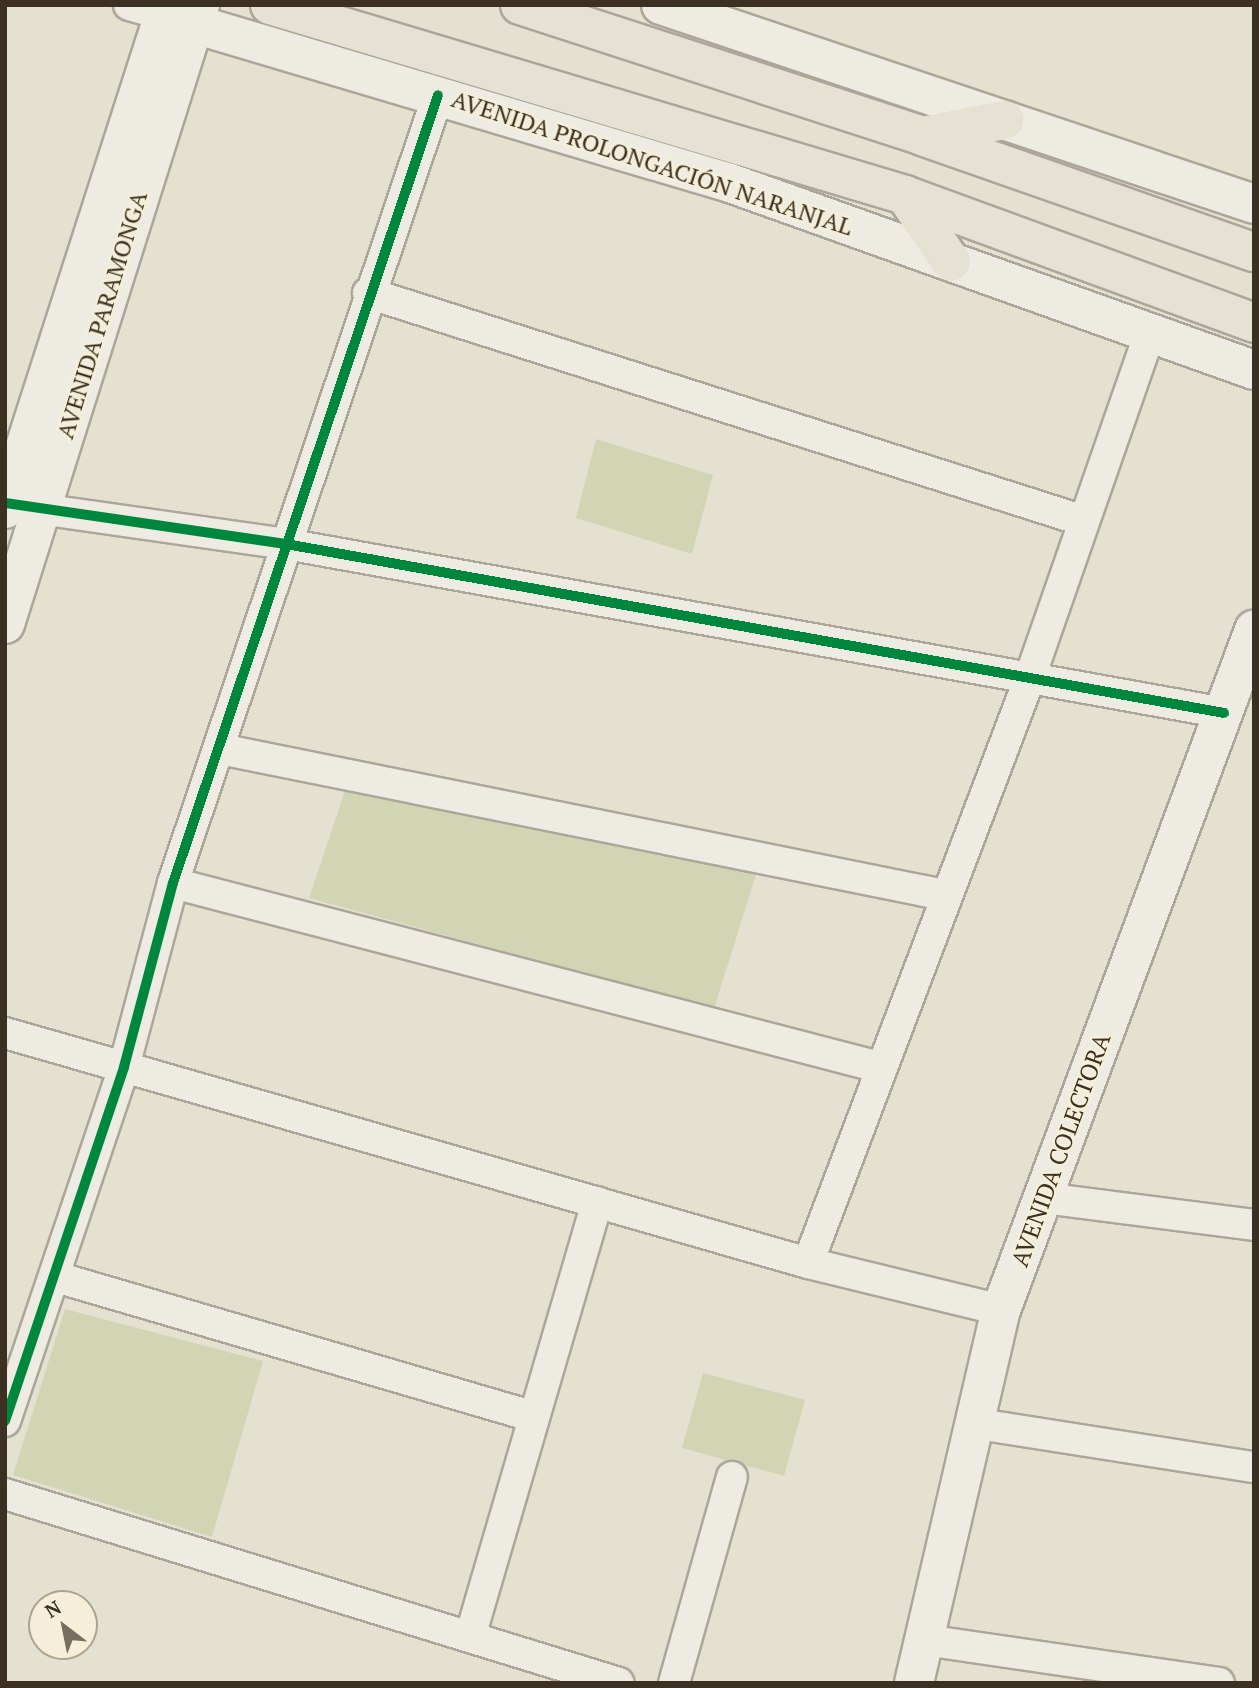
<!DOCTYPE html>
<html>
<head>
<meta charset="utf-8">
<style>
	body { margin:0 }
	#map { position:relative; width:1259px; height:1688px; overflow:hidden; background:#e5e1d1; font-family:"PT Serif",serif }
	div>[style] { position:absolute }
	.green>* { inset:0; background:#d2d5b4 }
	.roads { filter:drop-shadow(2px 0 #aba699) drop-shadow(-2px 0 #aba699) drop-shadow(0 2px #aba699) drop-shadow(0 -2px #aba699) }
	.street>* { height:30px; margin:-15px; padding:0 15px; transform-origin:15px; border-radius:15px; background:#eeebe3 }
	.secondary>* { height:38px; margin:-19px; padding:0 19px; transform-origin:19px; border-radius:19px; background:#eeebe3 }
	.primary>* { height:38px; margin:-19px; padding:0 19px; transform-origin:19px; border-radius:19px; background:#e5e2d4 }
	.cycleway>* { height:10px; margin:-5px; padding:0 5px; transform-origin:5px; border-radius:5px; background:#00873e }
	span { translate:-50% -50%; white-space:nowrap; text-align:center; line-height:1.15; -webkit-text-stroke:5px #f5efd9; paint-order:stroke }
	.street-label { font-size:24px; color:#3b3021 }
	.frame { position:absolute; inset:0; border:7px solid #3b3021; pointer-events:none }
	.north { position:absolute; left:28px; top:1590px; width:70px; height:70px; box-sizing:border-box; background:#f5efd9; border:2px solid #aba38f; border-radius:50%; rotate:328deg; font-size:19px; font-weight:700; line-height:28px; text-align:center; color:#3b3021 }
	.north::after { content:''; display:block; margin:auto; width:24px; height:32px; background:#766e5f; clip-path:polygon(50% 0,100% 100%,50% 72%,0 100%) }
</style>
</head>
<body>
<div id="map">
	<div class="green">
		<div style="clip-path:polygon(596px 439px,713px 475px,692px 554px,576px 518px)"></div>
		<div style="clip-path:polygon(350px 776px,758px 868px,714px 1009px,309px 898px)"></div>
		<div style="clip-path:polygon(65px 1309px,263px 1361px,212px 1537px,13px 1475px)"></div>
		<div style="clip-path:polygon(703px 1373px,805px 1400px,784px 1476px,682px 1448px)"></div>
	</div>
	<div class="roads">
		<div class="street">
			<div style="left:129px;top:5px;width:36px;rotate:16deg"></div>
			<div style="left:368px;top:293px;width:751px;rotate:17.66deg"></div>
			<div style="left:19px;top:506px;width:270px;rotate:8.1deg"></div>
			<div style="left:286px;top:544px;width:953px;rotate:10.21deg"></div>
			<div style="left:220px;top:749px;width:739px;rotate:11.4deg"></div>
			<div style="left:173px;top:883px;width:730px;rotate:14.61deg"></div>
			<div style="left:5px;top:1033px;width:835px;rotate:15.98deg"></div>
			<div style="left:808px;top:1263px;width:199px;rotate:13.7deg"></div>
			<div style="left:1044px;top:1198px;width:212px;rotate:7.3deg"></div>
			<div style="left:808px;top:1263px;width:623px;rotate:-69.24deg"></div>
			<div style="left:1029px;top:680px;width:367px;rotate:-70.8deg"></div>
			<div style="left:56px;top:1277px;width:498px;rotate:16.3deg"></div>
			<div style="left:5px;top:1421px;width:373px;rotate:-71.4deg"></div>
			<div style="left:124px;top:1067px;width:190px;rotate:-75.1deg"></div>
			<div style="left:173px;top:883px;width:831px;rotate:-71.41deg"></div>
			<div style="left:978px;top:1424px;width:279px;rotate:8.9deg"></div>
			<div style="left:5px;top:1494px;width:642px;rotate:17.11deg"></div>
			<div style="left:470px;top:1637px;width:453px;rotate:-73.7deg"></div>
			<div style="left:925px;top:1640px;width:297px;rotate:8.3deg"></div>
			<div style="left:674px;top:1683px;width:214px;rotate:-74.3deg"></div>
		</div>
		<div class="secondary">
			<div style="left:661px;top:5px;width:625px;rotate:18.55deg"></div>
			<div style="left:164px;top:15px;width:590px;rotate:16.53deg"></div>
			<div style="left:730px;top:183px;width:556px;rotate:19.64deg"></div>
			<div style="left:5px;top:509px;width:529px;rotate:-72.18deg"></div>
			<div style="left:5px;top:624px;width:649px;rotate:-72.51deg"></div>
			<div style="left:914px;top:1683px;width:383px;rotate:-76.9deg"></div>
			<div style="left:1001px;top:1310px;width:726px;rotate:-69.59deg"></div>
		</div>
		<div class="primary">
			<div style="left:270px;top:5px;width:663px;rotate:16.66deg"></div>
			<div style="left:905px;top:195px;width:372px;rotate:20.1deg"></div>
			<div style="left:520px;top:5px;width:423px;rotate:18deg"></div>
			<div style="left:922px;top:136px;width:352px;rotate:19.3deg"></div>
			<div style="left:923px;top:136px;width:83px;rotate:-11.2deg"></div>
			<div style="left:905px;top:195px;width:81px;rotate:55.5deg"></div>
		</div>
	</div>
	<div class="cycleway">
		<div style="left:5px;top:503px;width:284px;rotate:8.3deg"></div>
		<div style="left:286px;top:544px;width:953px;rotate:10.21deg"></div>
		<div style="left:5px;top:1421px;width:373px;rotate:-71.4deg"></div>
		<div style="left:124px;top:1067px;width:190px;rotate:-75.1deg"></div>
		<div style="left:173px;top:883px;width:831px;rotate:-71.41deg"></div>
	</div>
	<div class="street-label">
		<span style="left:652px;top:163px;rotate:18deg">AVENIDA PROLONGACIÓN NARANJAL</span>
		<span style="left:102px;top:315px;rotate:-73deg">AVENIDA PARAMONGA</span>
		<span style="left:1061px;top:1150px;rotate:-70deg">AVENIDA COLECTORA</span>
	</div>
	<div class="frame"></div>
	<div class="north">N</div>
</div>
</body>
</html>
